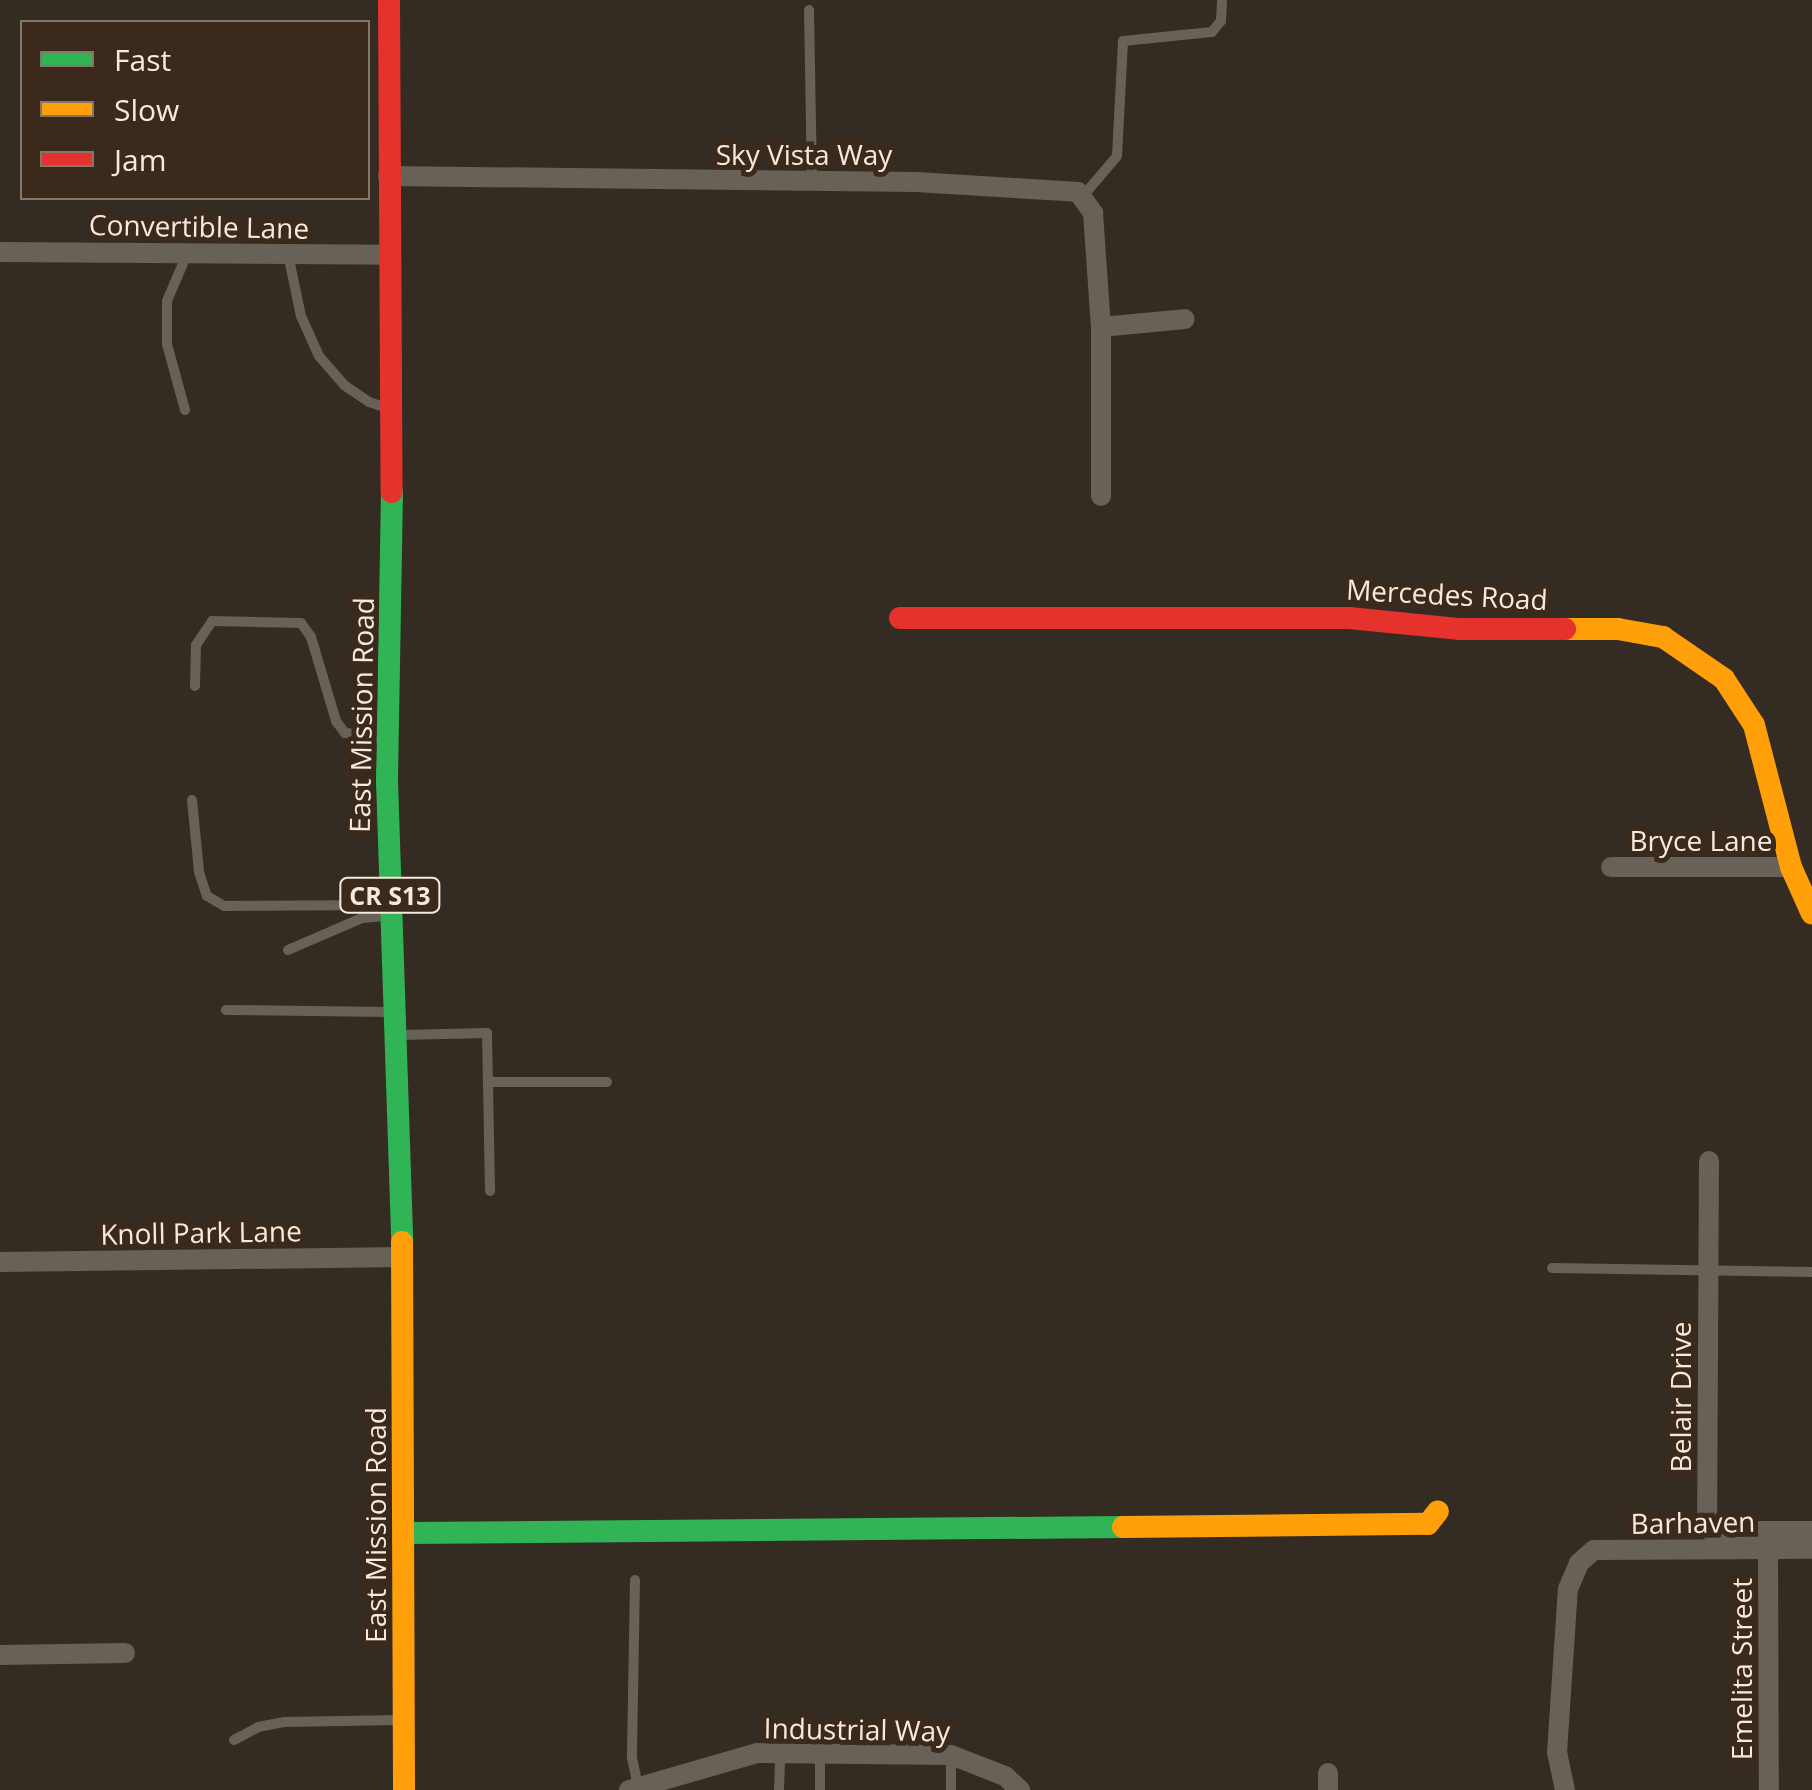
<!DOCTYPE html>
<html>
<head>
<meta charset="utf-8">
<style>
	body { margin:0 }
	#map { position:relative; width:1812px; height:1790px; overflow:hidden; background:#342b22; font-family:"Open Sans",sans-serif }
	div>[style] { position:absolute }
	.lane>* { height:10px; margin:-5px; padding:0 5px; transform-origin:5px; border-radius:5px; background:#686157 }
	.street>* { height:20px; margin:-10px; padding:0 10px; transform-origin:10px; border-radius:10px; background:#686157 }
	.fast>* { height:22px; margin:-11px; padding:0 11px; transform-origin:11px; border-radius:11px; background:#30b455 }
	.slow>* { height:22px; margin:-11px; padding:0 11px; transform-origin:11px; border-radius:11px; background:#ff9f0a }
	.jam>* { height:22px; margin:-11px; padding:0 11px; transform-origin:11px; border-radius:11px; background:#e5322d }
	span { translate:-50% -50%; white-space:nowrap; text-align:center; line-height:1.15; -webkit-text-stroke:10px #3b2a1b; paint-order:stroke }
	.shield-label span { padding:2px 8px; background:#3b2a1b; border:2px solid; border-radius:8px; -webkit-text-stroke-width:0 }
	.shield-label { font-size:25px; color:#f5e9e0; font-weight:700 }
	.street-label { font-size:28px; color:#f5e9e0 }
	.legend { position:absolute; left:20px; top:20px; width:350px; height:180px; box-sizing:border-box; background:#3b2a1b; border:2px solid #85766a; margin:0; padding:12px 18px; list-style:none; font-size:30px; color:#f5e9e0 }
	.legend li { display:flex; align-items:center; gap:20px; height:50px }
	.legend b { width:50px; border:2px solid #85766a }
</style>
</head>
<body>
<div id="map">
	<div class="lane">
		<div style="left:809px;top:10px;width:171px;rotate:89deg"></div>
		<div style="left:1083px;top:196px;width:52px;rotate:-49.6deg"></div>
		<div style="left:1117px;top:156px;width:115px;rotate:-87deg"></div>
		<div style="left:1123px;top:41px;width:89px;rotate:-5.8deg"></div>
		<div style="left:1212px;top:32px;width:14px;rotate:-51deg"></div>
		<div style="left:1221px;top:21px;width:21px;rotate:-87deg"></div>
		<div style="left:288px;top:254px;width:63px;rotate:78.2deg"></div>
		<div style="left:301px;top:316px;width:44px;rotate:65.8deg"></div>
		<div style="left:319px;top:356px;width:38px;rotate:49deg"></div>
		<div style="left:344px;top:385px;width:30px;rotate:34deg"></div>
		<div style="left:369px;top:402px;width:20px;rotate:18deg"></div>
		<div style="left:185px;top:410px;width:68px;rotate:-105.3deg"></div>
		<div style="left:167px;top:344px;width:43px;rotate:-90deg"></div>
		<div style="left:167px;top:301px;width:51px;rotate:-66.9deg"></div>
		<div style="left:195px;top:686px;width:41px;rotate:-88.6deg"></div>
		<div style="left:196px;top:645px;width:29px;rotate:-56deg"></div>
		<div style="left:212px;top:621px;width:89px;rotate:1.3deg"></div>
		<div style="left:301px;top:623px;width:17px;rotate:54deg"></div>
		<div style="left:311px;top:637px;width:88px;rotate:73.4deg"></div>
		<div style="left:336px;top:721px;width:15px;rotate:53deg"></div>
		<div style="left:345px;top:733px;width:36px;rotate:6deg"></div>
		<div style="left:192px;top:800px;width:72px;rotate:84.4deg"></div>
		<div style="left:199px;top:872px;width:25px;rotate:72deg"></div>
		<div style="left:207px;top:896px;width:20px;rotate:30deg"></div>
		<div style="left:224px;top:906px;width:160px;rotate:-0.4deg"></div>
		<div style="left:288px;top:950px;width:81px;rotate:-23.4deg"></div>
		<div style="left:362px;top:918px;width:23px;rotate:-5deg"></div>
		<div style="left:226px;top:1010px;width:162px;rotate:0.7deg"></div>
		<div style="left:401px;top:1035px;width:86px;rotate:-1.3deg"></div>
		<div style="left:487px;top:1033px;width:158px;rotate:88.9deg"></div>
		<div style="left:488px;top:1082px;width:119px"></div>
		<div style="left:1552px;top:1268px;width:260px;rotate:0.9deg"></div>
		<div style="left:635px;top:1580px;width:178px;rotate:91deg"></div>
		<div style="left:632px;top:1758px;width:29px;rotate:78deg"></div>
		<div style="left:234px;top:1740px;width:27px;rotate:-28deg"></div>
		<div style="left:258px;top:1727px;width:26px;rotate:-11deg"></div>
		<div style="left:284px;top:1722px;width:115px;rotate:-1deg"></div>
		<div style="left:820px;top:1754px;width:36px;rotate:90deg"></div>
		<div style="left:779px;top:1790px;width:37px;rotate:-88deg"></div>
		<div style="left:951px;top:1790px;width:34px;rotate:-90deg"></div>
	</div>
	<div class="street">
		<div style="left:388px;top:176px;width:528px;rotate:0.65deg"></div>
		<div style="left:916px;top:182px;width:162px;rotate:3.5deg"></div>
		<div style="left:1078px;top:192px;width:26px;rotate:54deg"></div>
		<div style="left:1093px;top:213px;width:114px;rotate:86deg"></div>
		<div style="left:1101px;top:327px;width:169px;rotate:90deg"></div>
		<div style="left:0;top:252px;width:391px;rotate:0.4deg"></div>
		<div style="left:1101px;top:327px;width:84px;rotate:-5.4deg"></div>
		<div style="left:1611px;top:867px;width:180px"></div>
		<div style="left:1709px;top:1161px;width:366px;rotate:90.3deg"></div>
		<div style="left:1707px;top:1527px;width:6px;rotate:45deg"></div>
		<div style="left:1711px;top:1531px;width:101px"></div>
		<div style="left:0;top:1262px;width:403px;rotate:-0.7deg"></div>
		<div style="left:1768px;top:1548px;width:242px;rotate:89.8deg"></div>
		<div style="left:0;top:1655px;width:125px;rotate:-0.9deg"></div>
		<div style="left:629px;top:1790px;width:133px;rotate:-16.1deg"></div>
		<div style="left:757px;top:1753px;width:194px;rotate:0.6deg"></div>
		<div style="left:951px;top:1755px;width:58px;rotate:21.3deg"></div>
		<div style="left:1005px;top:1776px;width:21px;rotate:43deg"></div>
		<div style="left:1328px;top:1790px;width:17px;rotate:-90deg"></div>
		<div style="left:1565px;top:1790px;width:38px;rotate:-102deg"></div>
		<div style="left:1557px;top:1753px;width:164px;rotate:-86.2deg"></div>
		<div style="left:1568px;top:1589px;width:28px;rotate:-67deg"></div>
		<div style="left:1579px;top:1563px;width:20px;rotate:-41deg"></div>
		<div style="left:1594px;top:1550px;width:218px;rotate:-0.3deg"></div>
	</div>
	<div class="fast">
		<div style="left:392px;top:492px;width:289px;rotate:91deg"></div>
		<div style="left:387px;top:781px;width:461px;rotate:88.1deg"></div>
		<div style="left:406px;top:1533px;width:717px;rotate:-0.48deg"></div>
	</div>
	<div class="slow">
		<div style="left:1565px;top:629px;width:53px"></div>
		<div style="left:1618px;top:629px;width:46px;rotate:10.1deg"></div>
		<div style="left:1663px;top:637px;width:74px;rotate:34.5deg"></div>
		<div style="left:1724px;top:679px;width:55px;rotate:56.9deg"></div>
		<div style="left:1754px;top:725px;width:147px;rotate:75.4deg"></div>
		<div style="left:1791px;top:867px;width:51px;rotate:65.9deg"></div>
		<div style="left:402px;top:1242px;width:548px;rotate:89.79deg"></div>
		<div style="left:1123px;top:1527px;width:305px;rotate:-0.6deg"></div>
		<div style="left:1428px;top:1524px;width:16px;rotate:-52deg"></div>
	</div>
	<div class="jam">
		<div style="left:389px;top:0;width:492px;rotate:89.7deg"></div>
		<div style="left:900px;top:618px;width:449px"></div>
		<div style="left:1349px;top:618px;width:112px;rotate:5.7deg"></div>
		<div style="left:1460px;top:629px;width:105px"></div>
	</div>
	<div class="shield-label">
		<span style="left:390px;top:895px">CR S13</span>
	</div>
	<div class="street-label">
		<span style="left:804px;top:154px">Sky Vista Way</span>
		<span style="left:199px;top:226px;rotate:1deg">Convertible Lane</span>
		<span style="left:1447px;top:594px;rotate:3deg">Mercedes Road</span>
		<span style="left:361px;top:715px;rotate:-89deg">East Mission Road</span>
		<span style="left:1701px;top:840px">Bryce Lane</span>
		<span style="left:201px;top:1232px;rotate:-1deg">Knoll Park Lane</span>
		<span style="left:1680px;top:1397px;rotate:-90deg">Belair Drive</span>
		<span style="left:1693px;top:1522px;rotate:-1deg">Barhaven</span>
		<span style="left:375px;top:1525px;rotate:-90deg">East Mission Road</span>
		<span style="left:1741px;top:1669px;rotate:-90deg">Emelita Street</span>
		<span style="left:857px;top:1729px;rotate:1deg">Industrial Way</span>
	</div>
	<ul class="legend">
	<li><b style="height:12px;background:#30b455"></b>Fast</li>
	<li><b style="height:12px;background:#ff9f0a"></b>Slow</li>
	<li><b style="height:12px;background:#e5322d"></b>Jam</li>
	</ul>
</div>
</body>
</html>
